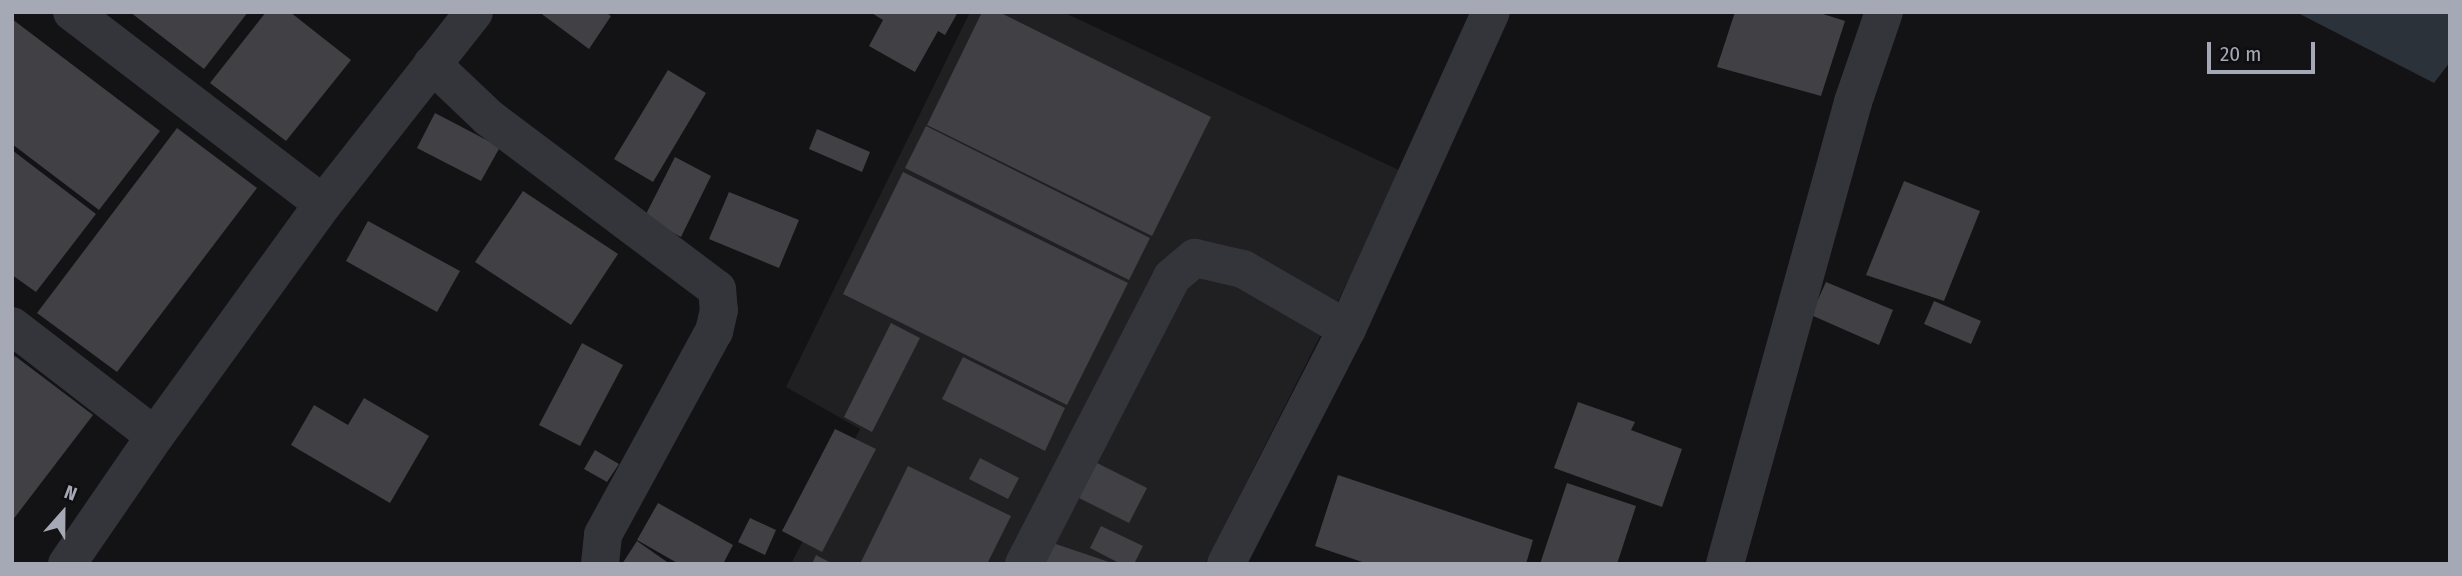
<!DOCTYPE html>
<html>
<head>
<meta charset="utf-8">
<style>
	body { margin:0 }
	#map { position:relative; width:2462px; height:576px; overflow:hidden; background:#131315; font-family:"Fira Sans Condensed",sans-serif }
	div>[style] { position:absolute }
	.built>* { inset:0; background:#201f22 }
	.water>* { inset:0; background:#2c323a }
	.building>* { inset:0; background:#404045 }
	.minor>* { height:38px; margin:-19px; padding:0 19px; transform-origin:19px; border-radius:19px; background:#34353a }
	span { translate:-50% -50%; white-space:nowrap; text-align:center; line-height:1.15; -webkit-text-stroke:5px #0e0e10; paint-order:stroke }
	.frame { position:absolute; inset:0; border:14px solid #a5a8b5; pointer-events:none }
	.north { position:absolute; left:28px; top:478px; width:70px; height:70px; -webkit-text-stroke:5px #0e0e10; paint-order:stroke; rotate:21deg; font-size:19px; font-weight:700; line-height:28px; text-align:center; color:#a5a8b5 }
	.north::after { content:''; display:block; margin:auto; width:24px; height:32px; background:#a5a8b5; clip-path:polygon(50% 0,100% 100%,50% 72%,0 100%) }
	.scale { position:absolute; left:2207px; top:42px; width:108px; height:32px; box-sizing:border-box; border:4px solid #a5a8b5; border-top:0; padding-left:9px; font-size:21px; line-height:24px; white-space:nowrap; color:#a5a8b5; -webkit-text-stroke:5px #0e0e10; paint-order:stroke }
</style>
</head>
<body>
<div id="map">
	<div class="built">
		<div style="clip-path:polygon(970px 12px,1063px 12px,1403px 172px,1205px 564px,791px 564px,860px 429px,786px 387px)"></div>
	</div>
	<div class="water">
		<div style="clip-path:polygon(2296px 12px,2450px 12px,2450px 62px,2434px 83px)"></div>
	</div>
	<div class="building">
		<div style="clip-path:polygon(130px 12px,248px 12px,204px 69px)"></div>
		<div style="clip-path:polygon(266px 12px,290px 12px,351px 60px,286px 141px,210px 83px)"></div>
		<div style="clip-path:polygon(539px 12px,605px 12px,611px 16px,589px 49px)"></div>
		<div style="clip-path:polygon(870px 12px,958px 12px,945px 35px,938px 31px,915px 72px,869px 46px,883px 20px)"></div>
		<div style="clip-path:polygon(982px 12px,999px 12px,1211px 117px,1152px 236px,927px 125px)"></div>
		<div style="clip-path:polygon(1735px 12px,1817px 12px,1845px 21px,1821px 96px,1717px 67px)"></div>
		<div style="clip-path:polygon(12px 19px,160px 131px,99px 210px,12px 144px)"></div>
		<div style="clip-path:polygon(668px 70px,706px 93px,653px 182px,614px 159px)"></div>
		<div style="clip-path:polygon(435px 113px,500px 147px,481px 181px,417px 148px)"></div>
		<div style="clip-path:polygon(926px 126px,1150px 238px,1129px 280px,905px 168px)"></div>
		<div style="clip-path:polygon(177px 128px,257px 188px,117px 372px,37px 313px)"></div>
		<div style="clip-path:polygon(817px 129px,870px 152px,862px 172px,809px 149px)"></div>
		<div style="clip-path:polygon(12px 150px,96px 214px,36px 292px,12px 275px)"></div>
		<div style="clip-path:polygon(675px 157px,711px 176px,681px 237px,644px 218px)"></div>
		<div style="clip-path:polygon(903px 172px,1128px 283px,1067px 405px,843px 294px)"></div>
		<div style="clip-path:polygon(1904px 181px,1980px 211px,1944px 301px,1866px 275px)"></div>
		<div style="clip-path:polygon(523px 191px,618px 254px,571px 325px,475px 262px)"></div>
		<div style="clip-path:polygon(729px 192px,799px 220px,779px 268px,709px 239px)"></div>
		<div style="clip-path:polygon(368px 221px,460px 271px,437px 312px,346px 261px)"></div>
		<div style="clip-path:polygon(1826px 282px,1893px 310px,1879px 345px,1811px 315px)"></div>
		<div style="clip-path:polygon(1934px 301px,1981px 321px,1971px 344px,1924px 324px)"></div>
		<div style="clip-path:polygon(891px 323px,920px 338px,872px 432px,844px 417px)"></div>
		<div style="clip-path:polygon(582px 343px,623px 365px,580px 446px,539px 425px)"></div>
		<div style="clip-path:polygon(15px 356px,93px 415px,12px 521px,12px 360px)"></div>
		<div style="clip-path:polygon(963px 357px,1065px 408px,1045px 451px,942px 399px)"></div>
		<div style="clip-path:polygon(364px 398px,429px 436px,390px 503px,291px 445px,314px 405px,348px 425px)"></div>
		<div style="clip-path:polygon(1578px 402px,1635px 422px,1631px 430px,1682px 449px,1662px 507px,1554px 468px)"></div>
		<div style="clip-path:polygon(835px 429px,876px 449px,822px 552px,782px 531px)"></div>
		<div style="clip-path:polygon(595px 450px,619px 464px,607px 482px,584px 469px)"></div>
		<div style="clip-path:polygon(980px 458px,1019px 478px,1008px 499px,969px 479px)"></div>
		<div style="clip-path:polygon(1093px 461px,1147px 488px,1129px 523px,1075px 496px)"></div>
		<div style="clip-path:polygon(908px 466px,1011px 516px,987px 564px,860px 564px)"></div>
		<div style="clip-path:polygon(1338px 475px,1533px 540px,1526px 564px,1368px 564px,1315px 546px)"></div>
		<div style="clip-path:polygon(1567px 483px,1636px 506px,1617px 564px,1540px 564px)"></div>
		<div style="clip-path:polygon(658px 503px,733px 545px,723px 564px,679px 564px,637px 540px)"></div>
		<div style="clip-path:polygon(750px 518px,776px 530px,765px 555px,738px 542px)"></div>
		<div style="clip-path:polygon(1101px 526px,1143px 546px,1134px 564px,1121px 564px,1090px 548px)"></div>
		<div style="clip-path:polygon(1038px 538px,1112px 563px,1112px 564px,1030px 564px)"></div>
		<div style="clip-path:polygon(637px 541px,670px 564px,622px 564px)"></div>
		<div style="clip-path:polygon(816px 555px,833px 564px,812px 564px)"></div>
	</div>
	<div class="minor">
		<div style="left:72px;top:12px;width:316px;rotate:37.4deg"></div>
		<div style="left:432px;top:64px;width:79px;rotate:43.5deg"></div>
		<div style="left:489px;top:118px;width:285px;rotate:36.9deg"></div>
		<div style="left:717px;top:289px;width:21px;rotate:85deg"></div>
		<div style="left:719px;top:310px;width:22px;rotate:103deg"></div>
		<div style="left:714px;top:331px;width:232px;rotate:118.6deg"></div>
		<div style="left:603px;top:535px;width:29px;rotate:96deg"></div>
		<div style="left:12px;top:326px;width:180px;rotate:37.6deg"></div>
		<div style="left:67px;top:564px;width:155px;rotate:-55.5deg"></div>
		<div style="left:155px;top:436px;width:286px;rotate:-54.1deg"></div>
		<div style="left:323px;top:204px;width:244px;rotate:-51.8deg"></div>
		<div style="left:1024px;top:564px;width:323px;rotate:-62.7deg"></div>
		<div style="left:1172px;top:277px;width:30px;rotate:-40deg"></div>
		<div style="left:1195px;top:258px;width:49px;rotate:12.9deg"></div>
		<div style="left:1243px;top:269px;width:120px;rotate:30deg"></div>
		<div style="left:1226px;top:564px;width:264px;rotate:-62.8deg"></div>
		<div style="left:1347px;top:329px;width:348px;rotate:-65.6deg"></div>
		<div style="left:1725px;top:564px;width:479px;rotate:-74.5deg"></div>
		<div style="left:1853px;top:102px;width:95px;rotate:-71deg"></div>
	</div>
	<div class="frame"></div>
	<div class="north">N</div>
	<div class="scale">20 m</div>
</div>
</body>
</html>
